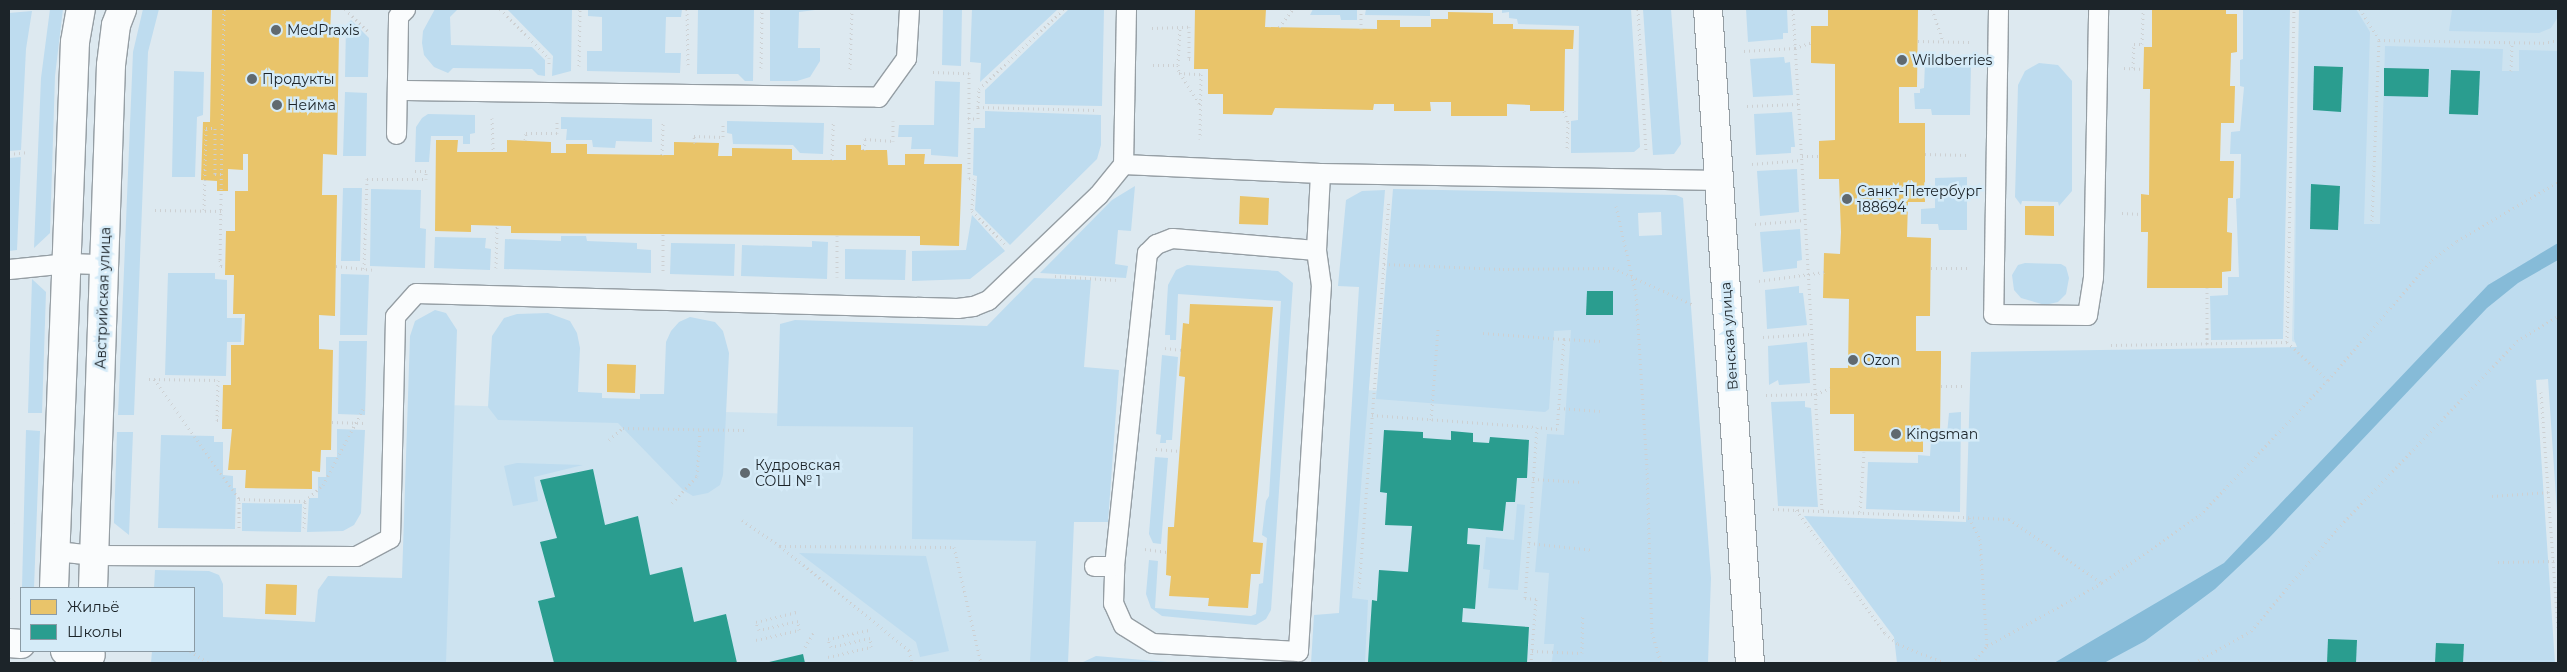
<!DOCTYPE html>
<html>
<head>
<meta charset="utf-8">
<style>
	body { margin:0 }
	#map { position:relative; width:2567px; height:672px; overflow:hidden; background:#dde9f0; font-family:Montserrat,sans-serif }
	div>[style] { position:absolute }
	.built>* { inset:0; background:#cde3f0 }
	.green>* { inset:0; background:#bedcef }
	.water>* { inset:0; background:#86bbd8 }
	.homes>* { inset:0; background:#e9c46a }
	.schools>* { inset:0; background:#2a9d8f }
	.path>* { height:3px; margin-top:-1.5px; transform-origin:0; background:repeating-linear-gradient(90deg,#cdd0d2 0 1px,transparent 0 5px) }
	.roads { filter:drop-shadow(1px 0 #959ea4) drop-shadow(-1px 0 #959ea4) drop-shadow(0 1px #959ea4) drop-shadow(0 -1px #959ea4) }
	.lane>* { height:19px; margin:-9.5px; padding:0 9.5px; transform-origin:9.5px; border-radius:9.5px; background:#fafcfd }
	.street>* { height:28px; margin:-14px; padding:0 14px; transform-origin:14px; border-radius:14px; background:#fafcfd }
	.dots>* { width:14px; height:14px; translate:-50% -50%; box-sizing:border-box; border:2px solid #d5ebf8; border-radius:50% }
	span { translate:-50% -50%; white-space:nowrap; text-align:center; line-height:1.15; -webkit-text-stroke:5px #d5ebf8; paint-order:stroke }
	.poi-label { font-size:14px; color:#1c2429 }
	.left { translate:0 -50%; text-align:left }
	.street-label { font-size:14px; color:#1c2429 }
	.frame { position:absolute; inset:0; border:10px solid #1c2429; pointer-events:none }
	.legend { position:absolute; left:20px; top:587px; width:175px; height:65px; box-sizing:border-box; background:#d5ebf8; border:1px solid #8b9ba5; margin:0; padding:6px 9px; list-style:none; font-size:15px; color:#1c2429 }
	.legend li { display:flex; align-items:center; gap:10px; height:25px }
	.legend b { width:25px; border:1px solid #8b9ba5 }
</style>
</head>
<body>
<div id="map">
	<div class="built">
		<div style="clip-path:polygon(2299px 9px,2558px 9px,2558px 102px,2302px 346px,2292px 341px)"></div>
		<div style="clip-path:polygon(1626px 278px,1631px 663px,1351px 663px,1350px 600px,1366px 390px,1380px 391px)"></div>
		<div style="clip-path:polygon(1056px 365px,1048px 663px,404px 663px,443px 405px,921px 417px)"></div>
	</div>
	<div class="green">
		<div style="clip-path:polygon(50px 9px,63px 9px,55px 76px,50px 233px,34px 248px,41px 78px)"></div>
		<div style="clip-path:polygon(143px 9px,159px 9px,148px 52px,134px 415px,118px 415px,133px 52px)"></div>
		<div style="clip-path:polygon(435px 9px,458px 9px,450px 17px,451px 45px,532px 47px,545px 60px,545px 76px,538px 75px,532px 69px,453px 68px,448px 73px,434px 67px,424px 55px,422px 43px,423px 31px)"></div>
		<div style="clip-path:polygon(507px 9px,572px 9px,571px 71px,552px 76px,553px 56px)"></div>
		<div style="clip-path:polygon(588px 9px,682px 9px,681px 17px,666px 17px,665px 53px,681px 53px,680px 73px,587px 71px,587px 51px,602px 51px,602px 17px,588px 16px)"></div>
		<div style="clip-path:polygon(698px 9px,754px 9px,753px 81px,745px 81px,738px 74px,697px 74px)"></div>
		<div style="clip-path:polygon(770px 9px,823px 9px,799px 12px,798px 48px,820px 48px,820px 61px,810px 77px,797px 81px,770px 81px)"></div>
		<div style="clip-path:polygon(943px 9px,962px 9px,961px 66px,942px 65px)"></div>
		<div style="clip-path:polygon(972px 9px,1058px 9px,980px 82px,981px 63px,970px 62px)"></div>
		<div style="clip-path:polygon(1069px 9px,1104px 9px,1102px 106px,985px 104px,985px 90px)"></div>
		<div style="clip-path:polygon(1313px 9px,1357px 9px,1357px 20px,1341px 20px,1340px 15px,1310px 15px)"></div>
		<div style="clip-path:polygon(1366px 9px,1430px 9px,1430px 16px,1365px 15px)"></div>
		<div style="clip-path:polygon(1502px 9px,1631px 9px,1640px 147px,1634px 152px,1571px 153px,1571px 121px,1578px 120px,1579px 26px,1518px 24px,1517px 19px,1509px 18px,1509px 12px,1502px 13px)"></div>
		<div style="clip-path:polygon(1643px 9px,1671px 9px,1681px 144px,1674px 154px,1653px 155px)"></div>
		<div style="clip-path:polygon(1746px 9px,1787px 9px,1788px 33px,1783px 33px,1783px 39px,1748px 42px)"></div>
		<div style="clip-path:polygon(2243px 9px,2290px 9px,2283px 339px,2211px 340px,2210px 296px,2228px 295px,2228px 277px,2239px 277px,2236px 199px,2240px 198px,2241px 154px,2230px 154px,2231px 132px,2240px 131px,2244px 87px,2240px 86px,2240px 60px,2243px 59px)"></div>
		<div style="clip-path:polygon(2299px 9px,2356px 9px,2370px 32px,2364px 224px,2380px 224px,2385px 46px,2503px 49px,2502px 71px,2519px 71px,2519px 50px,2558px 51px,2558px 527px,2548px 379px,2536px 380px,2555px 663px,1897px 663px,1894px 637px,1804px 516px,1966px 522px,1971px 352px,2297px 347px,2294px 339px)"></div>
		<div style="clip-path:polygon(2558px 9px,2558px 17px,2551px 28px,2539px 33px,2449px 31px,2452px 10px)"></div>
		<div style="clip-path:polygon(32px 11px,26px 49px,21px 150px,9px 151px,9px 13px)"></div>
		<div style="clip-path:polygon(351px 20px,369px 38px,368px 77px,345px 77px,346px 26px)"></div>
		<div style="clip-path:polygon(1784px 57px,1785px 63px,1790px 62px,1793px 95px,1753px 97px,1750px 59px)"></div>
		<div style="clip-path:polygon(1925px 62px,1971px 64px,1970px 115px,1932px 115px,1931px 109px,1915px 109px,1914px 93px,1920px 93px,1920px 89px,1924px 88px)"></div>
		<div style="clip-path:polygon(2039px 63px,2058px 65px,2072px 81px,2072px 191px,2059px 206px,2058px 202px,2022px 201px,2021px 205px,2015px 197px,2018px 85px,2025px 71px)"></div>
		<div style="clip-path:polygon(174px 71px,204px 72px,203px 115px,197px 117px,195px 177px,172px 177px)"></div>
		<div style="clip-path:polygon(935px 81px,960px 82px,958px 157px,931px 155px,931px 149px,911px 149px,912px 137px,898px 137px,899px 125px,934px 125px)"></div>
		<div style="clip-path:polygon(345px 92px,367px 93px,366px 156px,343px 156px)"></div>
		<div style="clip-path:polygon(985px 111px,1101px 115px,1101px 145px,1097px 159px,1010px 245px,975px 210px,977px 176px,973px 175px,974px 128px,985px 128px)"></div>
		<div style="clip-path:polygon(1792px 112px,1795px 147px,1791px 147px,1791px 153px,1756px 155px,1754px 114px)"></div>
		<div style="clip-path:polygon(428px 114px,475px 115px,475px 133px,470px 134px,470px 144px,463px 144px,463px 136px,431px 136px,429px 162px,415px 162px,416px 127px,422px 118px)"></div>
		<div style="clip-path:polygon(561px 117px,652px 119px,652px 142px,616px 141px,615px 148px,593px 147px,592px 140px,566px 140px,567px 129px,561px 129px)"></div>
		<div style="clip-path:polygon(727px 121px,824px 123px,823px 154px,800px 153px,793px 145px,733px 144px,732px 134px,727px 133px)"></div>
		<div style="clip-path:polygon(21px 157px,17px 250px,9px 251px,9px 158px)"></div>
		<div style="clip-path:polygon(1797px 169px,1799px 212px,1760px 216px,1757px 171px)"></div>
		<div style="clip-path:polygon(1967px 177px,1967px 230px,1939px 230px,1938px 224px,1921px 224px,1921px 209px,1935px 208px,1935px 178px)"></div>
		<div style="clip-path:polygon(1135px 186px,1131px 231px,1118px 230px,1115px 264px,1128px 266px,1126px 278px,1040px 273px,1112px 200px)"></div>
		<div style="clip-path:polygon(343px 188px,362px 188px,360px 261px,341px 261px)"></div>
		<div style="clip-path:polygon(371px 189px,421px 190px,420px 228px,426px 229px,425px 268px,370px 266px)"></div>
		<div style="clip-path:polygon(evenodd,1393px 189px,1676px 195px,1683px 198px,1711px 578px,1708px 663px,1549px 663px,1552px 661px,1554px 644px,1544px 644px,1549px 573px,1535px 572px,1547px 434px,1564px 435px,1571px 330px,1554px 331px,1549px 409px,1545px 412px,1376px 399px,1393px 189px,1661px 212px,1662px 235px,1639px 236px,1638px 213px,1661px 212px)"></div>
		<div style="clip-path:polygon(1385px 190px,1352px 598px,1368px 600px,1365px 663px,1311px 663px,1314px 615px,1339px 613px,1359px 287px,1338px 286px,1346px 200px,1362px 191px)"></div>
		<div style="clip-path:polygon(972px 215px,1005px 251px,970px 279px,912px 281px,912px 251px,966px 250px)"></div>
		<div style="clip-path:polygon(1800px 229px,1802px 260px,1797px 261px,1797px 268px,1763px 272px,1760px 232px)"></div>
		<div style="clip-path:polygon(561px 236px,586px 236px,587px 241px,637px 243px,637px 249px,651px 250px,651px 273px,504px 269px,505px 239px,561px 241px)"></div>
		<div style="clip-path:polygon(435px 237px,486px 238px,485px 248px,491px 249px,490px 270px,434px 268px)"></div>
		<div style="clip-path:polygon(812px 241px,828px 242px,827px 279px,741px 276px,742px 245px,812px 247px)"></div>
		<div style="clip-path:polygon(671px 243px,735px 244px,734px 276px,670px 274px)"></div>
		<div style="clip-path:polygon(845px 249px,906px 250px,905px 280px,845px 279px)"></div>
		<div style="clip-path:polygon(2025px 263px,2061px 264px,2066px 267px,2069px 278px,2066px 294px,2058px 302px,2045px 305px,2021px 298px,2014px 290px,2012px 275px,2018px 265px)"></div>
		<div style="clip-path:polygon(1187px 265px,1278px 271px,1293px 283px,1271px 610px,1266px 619px,1256px 625px,1162px 616px,1151px 608px,1146px 594px,1149px 560px,1158px 561px,1155px 608px,1251px 616px,1256px 614px,1259px 584px,1263px 583px,1267px 538px,1262px 535px,1266px 501px,1269px 496px,1281px 301px,1178px 294px,1176px 340px,1170px 340px,1170px 335px,1165px 335px,1168px 285px,1176px 270px)"></div>
		<div style="clip-path:polygon(168px 273px,215px 273px,215px 279px,227px 280px,227px 318px,242px 318px,241px 342px,227px 342px,226px 376px,165px 375px)"></div>
		<div style="clip-path:polygon(341px 274px,369px 275px,367px 335px,340px 335px)"></div>
		<div style="clip-path:polygon(1034px 278px,1091px 280px,1084px 367px,1119px 370px,1108px 522px,1074px 522px,1068px 663px,1030px 663px,1036px 541px,912px 539px,913px 427px,777px 426px,780px 324px,795px 320px,987px 326px)"></div>
		<div style="clip-path:polygon(32px 279px,46px 292px,42px 413px,28px 413px)"></div>
		<div style="clip-path:polygon(1799px 286px,1799px 293px,1803px 293px,1807px 325px,1767px 329px,1765px 290px)"></div>
		<div style="clip-path:polygon(435px 310px,446px 313px,457px 330px,446px 663px,151px 663px,152px 651px,194px 651px,194px 588px,154px 588px,155px 570px,209px 571px,219px 575px,223px 584px,223px 617px,315px 622px,318px 590px,328px 576px,402px 578px,410px 336px,415px 321px)"></div>
		<div style="clip-path:polygon(548px 313px,570px 321px,577px 333px,580px 348px,578px 392px,602px 393px,602px 398px,640px 399px,640px 394px,664px 394px,666px 342px,671px 331px,679px 322px,690px 317px,715px 322px,723px 331px,729px 353px,723px 475px,720px 485px,708px 493px,693px 496px,683px 490px,618px 423px,498px 420px,488px 407px,492px 336px,504px 318px,517px 314px)"></div>
		<div style="clip-path:polygon(339px 341px,367px 341px,365px 415px,338px 414px)"></div>
		<div style="clip-path:polygon(1807px 342px,1810px 383px,1779px 385px,1778px 380px,1769px 385px,1768px 346px)"></div>
		<div style="clip-path:polygon(1162px 355px,1178px 357px,1172px 440px,1166px 440px,1166px 443px,1160px 443px,1161px 435px,1156px 434px)"></div>
		<div style="clip-path:polygon(1805px 401px,1805px 407px,1811px 408px,1818px 507px,1778px 506px,1771px 402px)"></div>
		<div style="clip-path:polygon(1961px 412px,1960px 512px,1866px 509px,1868px 462px,1918px 463px,1918px 455px,1930px 456px,1931px 439px,1944px 438px,1947px 434px,1949px 413px)"></div>
		<div style="clip-path:polygon(337px 429px,365px 430px,361px 513px,354px 525px,343px 531px,307px 532px,309px 498px,318px 498px,318px 477px,326px 477px,326px 457px,337px 457px)"></div>
		<div style="clip-path:polygon(26px 430px,40px 431px,34px 588px,22px 588px)"></div>
		<div style="clip-path:polygon(117px 432px,133px 432px,129px 535px,114px 523px)"></div>
		<div style="clip-path:polygon(161px 435px,214px 436px,214px 442px,223px 442px,223px 475px,233px 476px,233px 488px,236px 488px,235px 529px,158px 528px)"></div>
		<div style="clip-path:polygon(1155px 457px,1168px 458px,1161px 544px,1153px 543px,1149px 534px)"></div>
		<div style="clip-path:polygon(517px 463px,583px 465px,534px 477px,538px 501px,513px 506px,504px 466px)"></div>
		<div style="clip-path:polygon(242px 503px,302px 504px,301px 532px,242px 531px)"></div>
		<div style="clip-path:polygon(1517px 504px,1525px 505px,1518px 590px,1488px 588px,1490px 570px,1483px 569px,1486px 537px,1514px 540px)"></div>
		<div style="clip-path:polygon(799px 553px,926px 556px,949px 651px,920px 657px,916px 642px)"></div>
		<div style="clip-path:polygon(1096px 656px,1179px 663px,1081px 663px)"></div>
	</div>
	<div class="water">
		<div style="clip-path:polygon(2558px 243px,2558px 260px,2518px 283px,2487px 308px,2269px 538px,2215px 589px,2145px 641px,2104px 663px,2054px 663px,2224px 563px,2488px 285px)"></div>
	</div>
	<div class="homes">
		<div style="clip-path:polygon(212px 9px,331px 9px,330px 35px,339px 35px,337px 155px,323px 154px,322px 195px,337px 195px,335px 316px,319px 315px,319px 349px,333px 350px,331px 450px,321px 450px,320px 472px,312px 471px,312px 489px,245px 488px,246px 470px,228px 470px,232px 429px,222px 429px,223px 385px,231px 385px,231px 345px,244px 345px,245px 314px,233px 314px,234px 275px,225px 275px,226px 231px,235px 231px,235px 191px,248px 191px,248px 154px,243px 154px,243px 170px,228px 169px,228px 191px,217px 191px,217px 181px,201px 180px,203px 122px,210px 122px)"></div>
		<div style="clip-path:polygon(1195px 9px,1266px 9px,1265px 27px,1377px 29px,1377px 20px,1400px 20px,1400px 27px,1431px 27px,1431px 19px,1448px 19px,1448px 12px,1493px 13px,1493px 24px,1513px 24px,1513px 29px,1574px 30px,1573px 49px,1565px 49px,1564px 111px,1530px 111px,1530px 105px,1507px 104px,1507px 116px,1451px 116px,1451px 102px,1430px 102px,1431px 111px,1394px 111px,1394px 104px,1374px 104px,1373px 110px,1275px 108px,1272px 115px,1223px 114px,1223px 94px,1208px 94px,1208px 69px,1194px 69px)"></div>
		<div style="clip-path:polygon(1828px 9px,1918px 9px,1917px 87px,1899px 87px,1899px 123px,1925px 123px,1925px 202px,1908px 202px,1907px 237px,1931px 238px,1930px 316px,1916px 316px,1916px 351px,1941px 351px,1941px 362px,1940px 433px,1923px 433px,1923px 452px,1854px 451px,1854px 414px,1830px 414px,1830px 368px,1848px 368px,1849px 299px,1823px 298px,1824px 253px,1840px 254px,1841px 232px,1839px 179px,1819px 179px,1819px 141px,1835px 140px,1835px 64px,1811px 63px,1811px 26px,1828px 26px)"></div>
		<div style="clip-path:polygon(2152px 9px,2226px 9px,2226px 14px,2237px 14px,2237px 52px,2231px 53px,2230px 86px,2235px 86px,2234px 123px,2221px 123px,2220px 161px,2234px 161px,2233px 198px,2228px 198px,2227px 232px,2232px 233px,2231px 271px,2222px 272px,2222px 288px,2147px 288px,2148px 232px,2141px 232px,2141px 194px,2149px 195px,2150px 89px,2143px 89px,2144px 47px,2152px 47px)"></div>
		<div style="clip-path:polygon(436px 140px,458px 140px,457px 152px,507px 152px,507px 140px,551px 142px,551px 153px,566px 153px,566px 144px,587px 144px,587px 154px,662px 155px,674px 155px,674px 142px,719px 143px,718px 156px,732px 156px,732px 148px,792px 149px,792px 160px,846px 160px,846px 145px,861px 145px,861px 150px,887px 150px,888px 165px,905px 165px,905px 154px,925px 154px,924px 164px,962px 164px,959px 246px,920px 245px,920px 236px,511px 233px,511px 226px,471px 225px,471px 232px,435px 231px)"></div>
		<div style="clip-path:polygon(1240px 196px,1269px 198px,1268px 225px,1239px 224px)"></div>
		<div style="clip-path:polygon(2025px 206px,2054px 206px,2054px 236px,2025px 235px)"></div>
		<div style="clip-path:polygon(1190px 304px,1273px 307px,1253px 542px,1263px 543px,1260px 574px,1251px 574px,1248px 608px,1208px 606px,1209px 598px,1169px 596px,1171px 576px,1166px 575px,1168px 527px,1174px 527px,1185px 377px,1179px 376px,1183px 323px,1189px 324px)"></div>
		<div style="clip-path:polygon(607px 364px,636px 365px,635px 393px,607px 392px)"></div>
		<div style="clip-path:polygon(266px 584px,297px 585px,296px 615px,265px 614px)"></div>
	</div>
	<div class="schools">
		<div style="clip-path:polygon(2314px 66px,2343px 67px,2341px 112px,2313px 110px)"></div>
		<div style="clip-path:polygon(2384px 68px,2429px 69px,2428px 97px,2384px 96px)"></div>
		<div style="clip-path:polygon(2451px 70px,2480px 71px,2478px 115px,2449px 114px)"></div>
		<div style="clip-path:polygon(2311px 184px,2340px 186px,2338px 230px,2310px 229px)"></div>
		<div style="clip-path:polygon(1587px 291px,1613px 291px,1613px 315px,1586px 315px)"></div>
		<div style="clip-path:polygon(1384px 430px,1423px 432px,1423px 438px,1451px 440px,1451px 431px,1473px 433px,1473px 442px,1489px 443px,1490px 437px,1529px 440px,1527px 478px,1517px 478px,1515px 502px,1506px 502px,1503px 531px,1468px 528px,1467px 544px,1480px 545px,1475px 609px,1463px 608px,1462px 622px,1529px 627px,1527px 663px,1368px 662px,1372px 600px,1377px 601px,1379px 570px,1408px 572px,1412px 526px,1385px 525px,1387px 493px,1380px 492px)"></div>
		<div style="clip-path:polygon(593px 469px,605px 525px,638px 516px,650px 575px,682px 567px,694px 622px,726px 614px,737px 663px,554px 663px,538px 601px,555px 597px,540px 542px,557px 538px,540px 480px)"></div>
		<div style="clip-path:polygon(2328px 639px,2357px 640px,2356px 663px,2327px 663px)"></div>
		<div style="clip-path:polygon(2436px 643px,2464px 644px,2463px 663px,2435px 663px)"></div>
		<div style="clip-path:polygon(803px 654px,805px 663px,765px 663px)"></div>
	</div>
	<div class="path">
		<div style="left:224px;top:9px;width:251px;rotate:90.9deg"></div>
		<div style="left:220px;top:260px;width:6px;rotate:81deg"></div>
		<div style="left:221px;top:266px;width:4px"></div>
		<div style="left:345px;top:9px;width:33px;rotate:44deg"></div>
		<div style="left:500px;top:9px;width:69px;rotate:45deg"></div>
		<div style="left:549px;top:58px;width:7px;rotate:90deg"></div>
		<div style="left:687px;top:9px;width:56px;rotate:89deg"></div>
		<div style="left:1469px;top:9px;width:4px;rotate:90deg"></div>
		<div style="left:1638px;top:9px;width:142px;rotate:86.8deg"></div>
		<div style="left:1793px;top:9px;width:503px;rotate:86.69deg"></div>
		<div style="left:1932px;top:9px;width:34px;rotate:71deg"></div>
		<div style="left:2360px;top:9px;width:36px;rotate:58deg"></div>
		<div style="left:1279px;top:27px;width:23px;rotate:-52deg"></div>
		<div style="left:1152px;top:28px;width:37px;rotate:-2deg"></div>
		<div style="left:1189px;top:27px;width:32px;rotate:90deg"></div>
		<div style="left:1189px;top:59px;width:5px"></div>
		<div style="left:1361px;top:29px;width:20px;rotate:-90deg"></div>
		<div style="left:1918px;top:41px;width:51px;rotate:1.1deg"></div>
		<div style="left:1744px;top:51px;width:51px;rotate:-3.4deg"></div>
		<div style="left:1795px;top:48px;width:18px;rotate:-19deg"></div>
		<div style="left:1153px;top:65px;width:25px"></div>
		<div style="left:1178px;top:65px;width:38px;rotate:-87deg"></div>
		<div style="left:1178px;top:65px;width:8px;rotate:83deg"></div>
		<div style="left:1179px;top:73px;width:22px;rotate:3deg"></div>
		<div style="left:1201px;top:74px;width:65px;rotate:90.9deg"></div>
		<div style="left:579px;top:66px;width:57px;rotate:-89deg"></div>
		<div style="left:761px;top:68px;width:59px;rotate:-89deg"></div>
		<div style="left:2124px;top:68px;width:20px;rotate:3deg"></div>
		<div style="left:2133px;top:68px;width:24px;rotate:-88deg"></div>
		<div style="left:2134px;top:44px;width:8px"></div>
		<div style="left:2142px;top:44px;width:35px;rotate:-88deg"></div>
		<div style="left:850px;top:69px;width:60px;rotate:-88.1deg"></div>
		<div style="left:2511px;top:71px;width:29px;rotate:-88deg"></div>
		<div style="left:933px;top:72px;width:36px;rotate:2deg"></div>
		<div style="left:969px;top:73px;width:105px;rotate:90deg"></div>
		<div style="left:969px;top:178px;width:5px;rotate:11deg"></div>
		<div style="left:974px;top:179px;width:32px;rotate:94deg"></div>
		<div style="left:972px;top:211px;width:48px;rotate:45deg"></div>
		<div style="left:1180px;top:73px;width:39px;rotate:58deg"></div>
		<div style="left:1747px;top:106px;width:51px;rotate:-2.2deg"></div>
		<div style="left:978px;top:107px;width:18px;rotate:-87deg"></div>
		<div style="left:979px;top:89px;width:117px;rotate:-43.3deg"></div>
		<div style="left:1564px;top:111px;width:12px;rotate:70deg"></div>
		<div style="left:1568px;top:122px;width:28px;rotate:92deg"></div>
		<div style="left:492px;top:118px;width:34px;rotate:88deg"></div>
		<div style="left:968px;top:118px;width:10px;rotate:6deg"></div>
		<div style="left:978px;top:119px;width:12px;rotate:-90deg"></div>
		<div style="left:978px;top:107px;width:118px;rotate:1.5deg"></div>
		<div style="left:525px;top:140px;width:7px;rotate:-82deg"></div>
		<div style="left:526px;top:133px;width:31px"></div>
		<div style="left:557px;top:133px;width:14px;rotate:-90deg"></div>
		<div style="left:695px;top:143px;width:7px;rotate:-98deg"></div>
		<div style="left:694px;top:136px;width:29px;rotate:2deg"></div>
		<div style="left:723px;top:137px;width:14px;rotate:-90deg"></div>
		<div style="left:864px;top:150px;width:11px;rotate:-85deg"></div>
		<div style="left:865px;top:139px;width:28px;rotate:4deg"></div>
		<div style="left:893px;top:141px;width:20px;rotate:-90deg"></div>
		<div style="left:9px;top:154px;width:20px;rotate:-6deg"></div>
		<div style="left:1925px;top:154px;width:43px;rotate:1.3deg"></div>
		<div style="left:662px;top:155px;width:34px;rotate:-88deg"></div>
		<div style="left:1802px;top:156px;width:17px"></div>
		<div style="left:832px;top:160px;width:37px;rotate:-88deg"></div>
		<div style="left:1752px;top:164px;width:50px;rotate:-4.6deg"></div>
		<div style="left:1616px;top:206px;width:90px;rotate:77.2deg"></div>
		<div style="left:1636px;top:294px;width:174px;rotate:86.4deg"></div>
		<div style="left:1647px;top:468px;width:164px;rotate:88.3deg"></div>
		<div style="left:1652px;top:632px;width:32px;rotate:74deg"></div>
		<div style="left:155px;top:210px;width:67px;rotate:0.9deg"></div>
		<div style="left:204px;top:210px;width:82px;rotate:-88.6deg"></div>
		<div style="left:206px;top:128px;width:9px"></div>
		<div style="left:215px;top:128px;width:46px;rotate:90deg"></div>
		<div style="left:215px;top:174px;width:7px"></div>
		<div style="left:2122px;top:213px;width:19px;rotate:3deg"></div>
		<div style="left:2372px;top:221px;width:181px;rotate:-87.8deg"></div>
		<div style="left:2379px;top:40px;width:164px;rotate:1deg"></div>
		<div style="left:2543px;top:43px;width:15px;rotate:-11deg"></div>
		<div style="left:1755px;top:224px;width:50px;rotate:-4.6deg"></div>
		<div style="left:1384px;top:264px;width:119px;rotate:2.4deg"></div>
		<div style="left:1503px;top:269px;width:110px;rotate:-0.5deg"></div>
		<div style="left:1613px;top:268px;width:89px;rotate:24.6deg"></div>
		<div style="left:336px;top:266px;width:36px;rotate:6deg"></div>
		<div style="left:496px;top:268px;width:42px;rotate:-88.6deg"></div>
		<div style="left:1931px;top:268px;width:36px"></div>
		<div style="left:364px;top:269px;width:90px;rotate:-88.1deg"></div>
		<div style="left:367px;top:179px;width:59px"></div>
		<div style="left:426px;top:179px;width:8px;rotate:-90deg"></div>
		<div style="left:426px;top:171px;width:15px;rotate:180deg"></div>
		<div style="left:663px;top:271px;width:37px;rotate:-90deg"></div>
		<div style="left:1055px;top:276px;width:61px;rotate:3.8deg"></div>
		<div style="left:837px;top:277px;width:41px;rotate:-90deg"></div>
		<div style="left:1759px;top:281px;width:66px;rotate:-7.9deg"></div>
		<div style="left:2207px;top:288px;width:56px;rotate:90deg"></div>
		<div style="left:1483px;top:333px;width:81px;rotate:4.2deg"></div>
		<div style="left:1564px;top:339px;width:90px;rotate:94.4deg"></div>
		<div style="left:1557px;top:429px;width:20px;rotate:-174deg"></div>
		<div style="left:1763px;top:337px;width:48px;rotate:-3.6deg"></div>
		<div style="left:1564px;top:339px;width:36px;rotate:3deg"></div>
		<div style="left:2287px;top:342px;width:333px;rotate:-88.8deg"></div>
		<div style="left:2111px;top:345px;width:176px;rotate:-1deg"></div>
		<div style="left:2287px;top:342px;width:56px;rotate:42.8deg"></div>
		<div style="left:1165px;top:348px;width:17px;rotate:7deg"></div>
		<div style="left:149px;top:379px;width:69px;rotate:0.8deg"></div>
		<div style="left:218px;top:380px;width:40px;rotate:91.4deg"></div>
		<div style="left:217px;top:420px;width:5px"></div>
		<div style="left:154px;top:379px;width:147px;rotate:54.7deg"></div>
		<div style="left:1941px;top:386px;width:25px"></div>
		<div style="left:2541px;top:392px;width:238px;rotate:85.9deg"></div>
		<div style="left:1766px;top:395px;width:50px;rotate:-1.1deg"></div>
		<div style="left:1816px;top:394px;width:15px;rotate:-23deg"></div>
		<div style="left:1559px;top:408px;width:41px;rotate:4.2deg"></div>
		<div style="left:1372px;top:415px;width:165px;rotate:4.2deg"></div>
		<div style="left:1537px;top:427px;width:171px;rotate:94deg"></div>
		<div style="left:1525px;top:598px;width:11px;rotate:5deg"></div>
		<div style="left:1536px;top:599px;width:64px;rotate:94.5deg"></div>
		<div style="left:1431px;top:420px;width:92px;rotate:-85.6deg"></div>
		<div style="left:332px;top:422px;width:32px;rotate:2deg"></div>
		<div style="left:609px;top:440px;width:18px;rotate:-41deg"></div>
		<div style="left:623px;top:428px;width:122px;rotate:0.9deg"></div>
		<div style="left:1156px;top:449px;width:24px;rotate:5deg"></div>
		<div style="left:1533px;top:479px;width:50px;rotate:3.4deg"></div>
		<div style="left:2492px;top:496px;width:57px;rotate:-4deg"></div>
		<div style="left:672px;top:503px;width:37px;rotate:-47deg"></div>
		<div style="left:697px;top:476px;width:45px;rotate:-86.2deg"></div>
		<div style="left:1773px;top:509px;width:236px;rotate:2.4deg"></div>
		<div style="left:2009px;top:519px;width:113px;rotate:34.5deg"></div>
		<div style="left:1796px;top:510px;width:152px;rotate:54.1deg"></div>
		<div style="left:1885px;top:633px;width:17px;rotate:40deg"></div>
		<div style="left:1898px;top:644px;width:51px;rotate:22deg"></div>
		<div style="left:1860px;top:512px;width:60px;rotate:-86.2deg"></div>
		<div style="left:1969px;top:518px;width:24px;rotate:62deg"></div>
		<div style="left:1980px;top:539px;width:107px;rotate:86.3deg"></div>
		<div style="left:742px;top:520px;width:46px;rotate:34.4deg"></div>
		<div style="left:780px;top:546px;width:166px;rotate:38.9deg"></div>
		<div style="left:909px;top:650px;width:13px;rotate:77deg"></div>
		<div style="left:9px;top:523px;width:5px;rotate:-11deg"></div>
		<div style="left:239px;top:528px;width:29px;rotate:-90deg"></div>
		<div style="left:239px;top:499px;width:66px;rotate:1.7deg"></div>
		<div style="left:305px;top:501px;width:24px;rotate:-42deg"></div>
		<div style="left:323px;top:485px;width:86px;rotate:-62.2deg"></div>
		<div style="left:304px;top:528px;width:27px;rotate:-88deg"></div>
		<div style="left:1529px;top:543px;width:65px;rotate:6.1deg"></div>
		<div style="left:780px;top:546px;width:174px;rotate:0.3deg"></div>
		<div style="left:954px;top:547px;width:119px;rotate:76.9deg"></div>
		<div style="left:1145px;top:549px;width:22px;rotate:8deg"></div>
		<div style="left:2498px;top:562px;width:60px;rotate:-1deg"></div>
		<div style="left:1359px;top:588px;width:387px;rotate:-85.6deg"></div>
		<div style="left:9px;top:599px;width:3px;rotate:45deg"></div>
		<div style="left:756px;top:640px;width:44px;rotate:-13.1deg"></div>
		<div style="left:799px;top:630px;width:9px;rotate:-96deg"></div>
		<div style="left:798px;top:621px;width:40px;rotate:167deg"></div>
		<div style="left:759px;top:630px;width:9px;rotate:-111deg"></div>
		<div style="left:756px;top:622px;width:42px;rotate:-13.7deg"></div>
		<div style="left:805px;top:647px;width:17px;rotate:-59deg"></div>
		<div style="left:190px;top:651px;width:22px;rotate:32deg"></div>
		<div style="left:1532px;top:651px;width:50px;rotate:2.3deg"></div>
		<div style="left:1582px;top:653px;width:39px;rotate:-89deg"></div>
		<div style="left:828px;top:657px;width:44px;rotate:-13.1deg"></div>
		<div style="left:871px;top:647px;width:9px;rotate:-96deg"></div>
		<div style="left:870px;top:638px;width:40px;rotate:167deg"></div>
		<div style="left:831px;top:647px;width:9px;rotate:-111deg"></div>
		<div style="left:828px;top:639px;width:42px;rotate:-12.4deg"></div>
		<div style="left:1966px;top:663px;width:6px"></div>
		<div style="left:1972px;top:663px;width:23px;rotate:-49deg"></div>
		<div style="left:1987px;top:646px;width:131px;rotate:-28.7deg"></div>
		<div style="left:2102px;top:583px;width:119px;rotate:-34.8deg"></div>
		<div style="left:2200px;top:515px;width:186px;rotate:-46.5deg"></div>
		<div style="left:2328px;top:380px;width:159px;rotate:-49.1deg"></div>
		<div style="left:2432px;top:260px;width:31px;rotate:-37deg"></div>
		<div style="left:2457px;top:241px;width:117px;rotate:-30.3deg"></div>
		<div style="left:2194px;top:663px;width:65px;rotate:-29.3deg"></div>
		<div style="left:2251px;top:631px;width:133px;rotate:-49.9deg"></div>
		<div style="left:2337px;top:529px;width:260px;rotate:-46.2deg"></div>
		<div style="left:2517px;top:341px;width:48px;rotate:-31.4deg"></div>
	</div>
	<div class="roads">
		<div class="lane">
			<div style="left:1126px;top:9px;width:155px;rotate:91.1deg"></div>
			<div style="left:1123px;top:164px;width:197px;rotate:2.6deg"></div>
			<div style="left:1320px;top:173px;width:399px;rotate:1deg"></div>
			<div style="left:1998px;top:9px;width:305px;rotate:90.9deg"></div>
			<div style="left:1993px;top:314px;width:94px;rotate:0.6deg"></div>
			<div style="left:2087px;top:315px;width:38px;rotate:-81deg"></div>
			<div style="left:2093px;top:277px;width:268px;rotate:-88.9deg"></div>
			<div style="left:397px;top:90px;width:481px;rotate:0.8deg"></div>
			<div style="left:878px;top:97px;width:48px;rotate:-54.3deg"></div>
			<div style="left:906px;top:58px;width:49px;rotate:-86.5deg"></div>
			<div style="left:396px;top:134px;width:118px;rotate:-89deg"></div>
			<div style="left:398px;top:16px;width:10px;rotate:-45deg"></div>
			<div style="left:1316px;top:250px;width:34px;rotate:82deg"></div>
			<div style="left:1321px;top:284px;width:368px;rotate:93.6deg"></div>
			<div style="left:1298px;top:651px;width:146px;rotate:-176.9deg"></div>
			<div style="left:1152px;top:643px;width:34px;rotate:-148deg"></div>
			<div style="left:1123px;top:625px;width:24px;rotate:-114deg"></div>
			<div style="left:1113px;top:603px;width:37px;rotate:-88deg"></div>
			<div style="left:1114px;top:566px;width:315px;rotate:-84deg"></div>
			<div style="left:1147px;top:253px;width:13px;rotate:-45deg"></div>
			<div style="left:1156px;top:244px;width:17px;rotate:-21deg"></div>
			<div style="left:1172px;top:238px;width:144px;rotate:4.8deg"></div>
			<div style="left:1316px;top:250px;width:77px;rotate:-87deg"></div>
			<div style="left:9px;top:269px;width:59px;rotate:-5.8deg"></div>
			<div style="left:68px;top:263px;width:36px;rotate:2deg"></div>
			<div style="left:56px;top:551px;width:38px;rotate:6deg"></div>
			<div style="left:94px;top:555px;width:262px;rotate:0.2deg"></div>
			<div style="left:356px;top:556px;width:38px;rotate:-28deg"></div>
			<div style="left:390px;top:538px;width:222px;rotate:-88.7deg"></div>
			<div style="left:395px;top:316px;width:31px;rotate:-48deg"></div>
			<div style="left:416px;top:293px;width:541px;rotate:1.59deg"></div>
			<div style="left:957px;top:308px;width:16px;rotate:-7deg"></div>
			<div style="left:973px;top:306px;width:16px;rotate:-22deg"></div>
			<div style="left:988px;top:300px;width:152px;rotate:-43.7deg"></div>
			<div style="left:1098px;top:195px;width:40px;rotate:-51deg"></div>
			<div style="left:1094px;top:566px;width:20px"></div>
		</div>
		<div class="street">
			<div style="left:1708px;top:9px;width:655px;rotate:86.33deg"></div>
			<div style="left:54px;top:588px;width:546px;rotate:-87.8deg"></div>
			<div style="left:75px;top:42px;width:34px;rotate:-80deg"></div>
			<div style="left:93px;top:588px;width:523px;rotate:-88.03deg"></div>
			<div style="left:111px;top:65px;width:40px;rotate:-82.9deg"></div>
			<div style="left:116px;top:25px;width:17px;rotate:-69deg"></div>
			<div style="left:9px;top:643px;width:12px;rotate:5deg"></div>
			<div style="left:65px;top:651px;width:26px;rotate:9deg"></div>
		</div>
	</div>
	<div class="dots">
		<div style="left:276px;top:30px;background:#60696f"></div>
		<div style="left:1902px;top:60px;background:#60696f"></div>
		<div style="left:252px;top:79px;background:#60696f"></div>
		<div style="left:277px;top:105px;background:#60696f"></div>
		<div style="left:1847px;top:199px;background:#60696f"></div>
		<div style="left:1853px;top:360px;background:#60696f"></div>
		<div style="left:1896px;top:434px;background:#60696f"></div>
		<div style="left:745px;top:473px;background:#60696f"></div>
	</div>
	<div class="poi-label">
		<span class="left" style="left:287px;top:30px">MedPraxis</span>
		<span class="left" style="left:1912px;top:60px">Wildberries</span>
		<span class="left" style="left:262px;top:79px">Продукты</span>
		<span class="left" style="left:287px;top:105px">Нейма</span>
		<span class="left" style="left:1857px;top:199px">Санкт-Петербург<br>188694</span>
		<span class="left" style="left:1863px;top:360px">Ozon</span>
		<span class="left" style="left:1906px;top:434px">Kingsman</span>
		<span class="left" style="left:755px;top:473px">Кудровская<br>СОШ № 1</span>
	</div>
	<div class="street-label">
		<span style="left:103px;top:298px;rotate:-88deg">Австрийская улица</span>
		<span style="left:1729px;top:336px;rotate:-94deg">Венская улица</span>
	</div>
	<div class="frame"></div>
	<ul class="legend">
	<li><b style="height:14px;background:#e9c46a"></b>Жильё</li>
	<li><b style="height:14px;background:#2a9d8f"></b>Школы</li>
	</ul>
</div>
</body>
</html>
